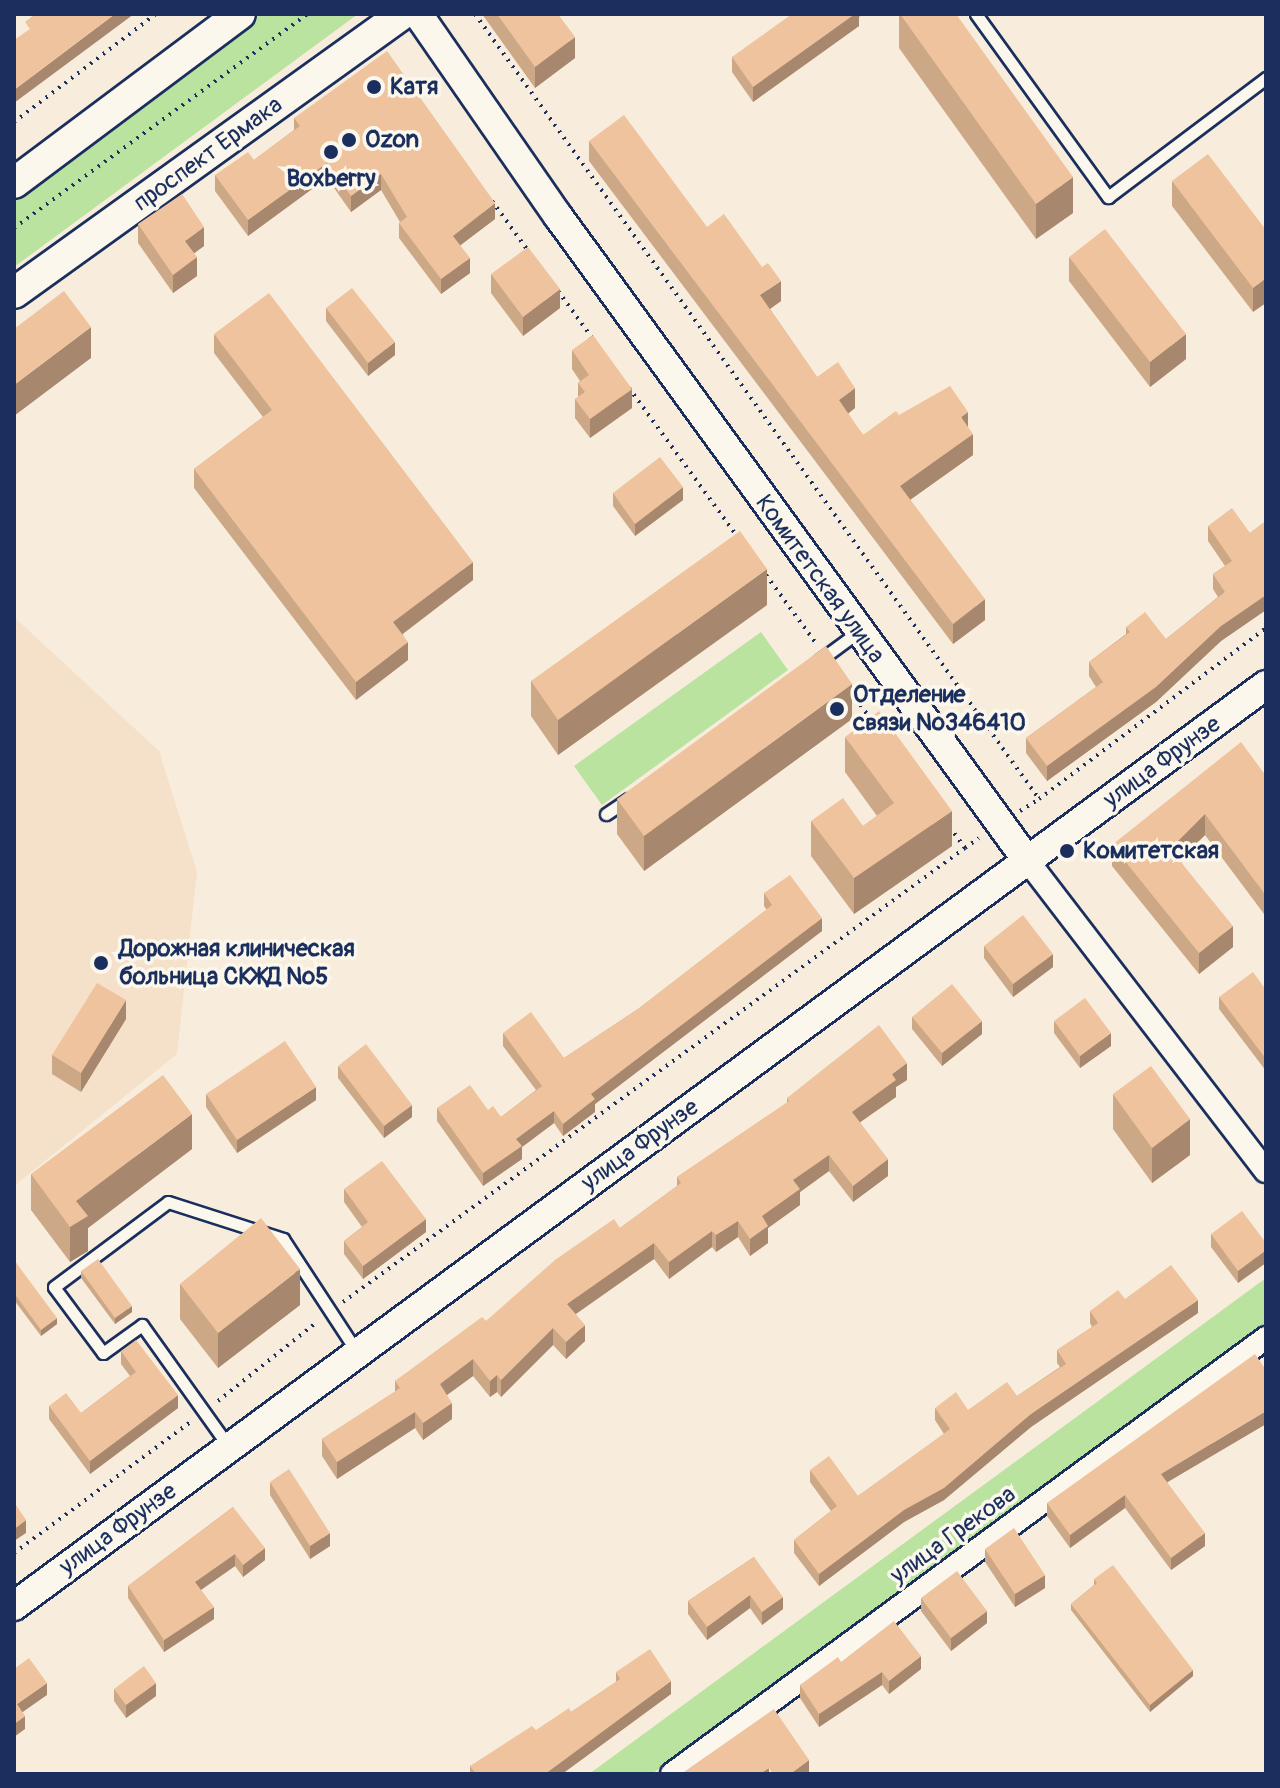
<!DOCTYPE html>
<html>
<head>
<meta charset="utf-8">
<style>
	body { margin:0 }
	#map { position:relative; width:1280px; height:1788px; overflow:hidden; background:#f8eddc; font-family:Pangolin,sans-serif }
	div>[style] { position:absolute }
	.built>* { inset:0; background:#f5e0c9 }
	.green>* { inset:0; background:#b9e39f }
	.path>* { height:4px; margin-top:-2px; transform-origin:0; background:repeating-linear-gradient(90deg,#1b2f5e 0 2px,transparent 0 8px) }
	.roads { filter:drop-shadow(2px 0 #1b2f5e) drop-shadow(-2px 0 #1b2f5e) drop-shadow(0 2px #1b2f5e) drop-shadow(0 -2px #1b2f5e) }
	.service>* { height:11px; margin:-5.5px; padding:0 5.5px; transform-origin:5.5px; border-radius:5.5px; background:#fbf7ec }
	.minor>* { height:22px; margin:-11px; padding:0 11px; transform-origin:11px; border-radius:11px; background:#fbf7ec }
	.tertiary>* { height:28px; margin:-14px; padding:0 14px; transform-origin:14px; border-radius:14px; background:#fbf7ec }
	.secondary>* { height:30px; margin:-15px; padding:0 15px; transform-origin:15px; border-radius:15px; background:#fbf7ec }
	.wall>* { inset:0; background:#cda887 }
	.shaded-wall>* { inset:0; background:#a7886e }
	.building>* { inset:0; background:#eec39d }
	.dots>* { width:22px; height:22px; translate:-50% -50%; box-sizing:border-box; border:4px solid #fbf7ec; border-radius:50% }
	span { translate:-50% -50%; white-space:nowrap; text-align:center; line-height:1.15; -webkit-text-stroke:7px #fbf7ec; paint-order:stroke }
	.poi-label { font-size:24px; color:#1b2f5e; font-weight:700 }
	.left { translate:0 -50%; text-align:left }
	.street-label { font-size:24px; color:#1b2f5e }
	.frame { position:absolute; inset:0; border:16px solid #1b2f5e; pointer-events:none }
</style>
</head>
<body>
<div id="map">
	<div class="built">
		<div style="clip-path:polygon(14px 617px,159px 751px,197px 872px,177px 1054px,14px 1186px)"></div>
	</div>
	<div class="green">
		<div style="clip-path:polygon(258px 14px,358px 14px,14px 267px,14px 199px)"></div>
		<div style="clip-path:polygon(761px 632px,788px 670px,602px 805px,574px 766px)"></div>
		<div style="clip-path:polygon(1266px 1278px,1266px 1322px,652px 1774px,589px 1774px)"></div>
	</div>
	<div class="path">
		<div style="left:475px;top:14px;width:967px;rotate:54.3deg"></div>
		<div style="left:1039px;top:799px;width:284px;rotate:-37deg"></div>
		<div style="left:14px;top:122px;width:178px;rotate:-37.3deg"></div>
		<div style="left:492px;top:201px;width:63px;rotate:54deg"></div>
		<div style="left:14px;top:228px;width:363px;rotate:-36.1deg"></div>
		<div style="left:558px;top:291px;width:59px;rotate:53.9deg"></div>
		<div style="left:629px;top:388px;width:183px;rotate:53.9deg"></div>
		<div style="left:766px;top:575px;width:83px;rotate:53.8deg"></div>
		<div style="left:851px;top:692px;width:34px;rotate:54deg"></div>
		<div style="left:1020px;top:811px;width:22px;rotate:-32deg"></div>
		<div style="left:965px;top:848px;width:17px;rotate:-36deg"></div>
		<div style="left:343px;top:1302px;width:770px;rotate:-36.13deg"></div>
		<div style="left:965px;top:848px;width:26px;rotate:-126deg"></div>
		<div style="left:218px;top:1401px;width:127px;rotate:-38.6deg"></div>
		<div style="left:14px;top:1553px;width:222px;rotate:-36.6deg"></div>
	</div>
	<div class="roads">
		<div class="service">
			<div style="left:976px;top:14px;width:226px;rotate:54.2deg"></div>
			<div style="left:1108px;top:197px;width:198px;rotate:-37deg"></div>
			<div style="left:820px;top:660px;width:47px;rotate:-36.4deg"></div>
			<div style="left:606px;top:814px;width:27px;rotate:-34deg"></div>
			<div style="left:229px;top:1447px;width:150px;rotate:-125.5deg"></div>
			<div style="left:142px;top:1325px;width:48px;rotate:144.3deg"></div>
			<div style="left:103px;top:1353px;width:82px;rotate:-126.6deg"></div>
			<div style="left:54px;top:1287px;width:142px;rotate:-36.7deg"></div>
			<div style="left:168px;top:1202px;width:121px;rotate:17.8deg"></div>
			<div style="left:283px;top:1239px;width:135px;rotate:56.8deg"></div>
		</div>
		<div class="minor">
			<div style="left:1027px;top:860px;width:392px;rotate:52.5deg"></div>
			<div style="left:672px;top:1774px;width:737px;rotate:-36.28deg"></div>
		</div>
		<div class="tertiary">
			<div style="left:418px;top:14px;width:246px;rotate:55.3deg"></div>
			<div style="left:558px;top:216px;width:797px;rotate:53.94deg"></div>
			<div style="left:14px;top:1606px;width:1554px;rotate:-36.34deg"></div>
		</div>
		<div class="secondary">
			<div style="left:14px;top:183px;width:282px;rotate:-36.8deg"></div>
			<div style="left:14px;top:293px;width:478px;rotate:-35.7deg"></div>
		</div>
	</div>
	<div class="wall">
		<div style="clip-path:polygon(482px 14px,558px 14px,575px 58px,535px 88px)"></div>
		<div style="clip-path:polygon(899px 14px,956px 14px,1073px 213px,1036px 239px,899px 48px)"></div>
		<div style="clip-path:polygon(859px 17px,859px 26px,753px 102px,732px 72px,732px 57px)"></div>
		<div style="clip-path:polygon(294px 118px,495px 219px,460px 245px,470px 273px,441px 294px,399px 238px,399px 223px,400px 222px,381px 190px,351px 212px,327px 178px,248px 236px,215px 191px,215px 175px,254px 160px,294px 130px)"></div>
		<div style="clip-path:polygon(589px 141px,781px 301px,770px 309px,817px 377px,855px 408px,848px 414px,863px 435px,899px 415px,968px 428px,973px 455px,910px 500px,985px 620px,953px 644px,589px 161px)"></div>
		<div style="clip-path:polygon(1172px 181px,1266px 230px,1253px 312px,1172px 206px)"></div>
		<div style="clip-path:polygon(138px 224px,204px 246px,194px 253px,197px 276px,173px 293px,138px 243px)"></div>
		<div style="clip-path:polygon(1069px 257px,1186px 359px,1150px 387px,1069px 281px)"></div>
		<div style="clip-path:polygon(491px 274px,560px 308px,523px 336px,491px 293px)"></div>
		<div style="clip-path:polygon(326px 308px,395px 355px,368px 376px,326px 321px)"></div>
		<div style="clip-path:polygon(214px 334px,473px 580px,403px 634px,408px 660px,356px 700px,194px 488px,194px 469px,263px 417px,214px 353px)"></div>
		<div style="clip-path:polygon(572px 350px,632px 408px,590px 438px,575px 418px,575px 399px,578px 397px,578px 383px,580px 381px,572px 369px)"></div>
		<div style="clip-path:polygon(613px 493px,683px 500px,635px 536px,613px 506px)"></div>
		<div style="clip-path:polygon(1266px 521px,1266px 610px,1221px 641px,1156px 702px,1047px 781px,1026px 753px,1026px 738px,1096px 687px,1089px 676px,1089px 662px,1126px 634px,1126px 627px,1166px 639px,1218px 597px,1213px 589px,1213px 574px,1225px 566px,1208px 541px,1208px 526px,1250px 533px)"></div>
		<div style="clip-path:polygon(767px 605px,558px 755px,531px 716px,531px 681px)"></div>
		<div style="clip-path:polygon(852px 719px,644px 871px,617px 834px,617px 799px)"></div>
		<div style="clip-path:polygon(845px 737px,952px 846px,854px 914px,811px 856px,811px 821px,863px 826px,877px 816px,845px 772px)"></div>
		<div style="clip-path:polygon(1266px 776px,1264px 914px,1205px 835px,1180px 860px,1233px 947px,1199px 974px,1112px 866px,1112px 845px)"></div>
		<div style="clip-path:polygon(764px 893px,822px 931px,595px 1104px,595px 1112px,563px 1136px,554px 1123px,522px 1147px,522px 1159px,483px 1186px,437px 1121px,437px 1108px,488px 1110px,501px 1117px,536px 1090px,503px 1046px,503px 1033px,564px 1058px,638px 1009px,767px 910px,764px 906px)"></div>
		<div style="clip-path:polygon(984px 946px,1053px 967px,1013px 997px,984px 958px)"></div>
		<div style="clip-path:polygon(1266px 990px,1266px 1071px,1219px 1009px,1219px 997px)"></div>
		<div style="clip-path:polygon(912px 1017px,982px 1034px,942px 1066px,912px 1029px)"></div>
		<div style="clip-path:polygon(126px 1019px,81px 1092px,52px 1074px,52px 1055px)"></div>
		<div style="clip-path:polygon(1054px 1021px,1111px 1046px,1080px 1068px,1054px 1033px)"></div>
		<div style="clip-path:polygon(338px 1066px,412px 1117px,384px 1138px,338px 1078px)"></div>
		<div style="clip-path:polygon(907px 1080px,896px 1087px,896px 1097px,860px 1122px,888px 1176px,853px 1202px,829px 1171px,800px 1192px,800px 1205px,768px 1228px,768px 1243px,750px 1256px,738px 1237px,716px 1252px,712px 1247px,669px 1279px,654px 1259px,576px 1314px,585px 1341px,566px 1359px,553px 1345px,501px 1397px,497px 1392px,490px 1397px,473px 1376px,447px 1395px,452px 1419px,423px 1440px,415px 1428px,337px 1479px,322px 1456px,322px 1439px,395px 1392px,395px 1381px,486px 1321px,620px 1228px,677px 1186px,677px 1177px,787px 1103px,787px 1098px)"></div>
		<div style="clip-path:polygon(206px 1094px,316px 1100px,237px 1153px,206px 1107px)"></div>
		<div style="clip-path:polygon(1113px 1094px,1190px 1155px,1152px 1183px,1113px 1129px)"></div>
		<div style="clip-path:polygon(192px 1149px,88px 1228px,88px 1251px,70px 1262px,31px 1210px,31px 1174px)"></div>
		<div style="clip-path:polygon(344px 1189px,426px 1232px,363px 1279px,344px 1254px,344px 1241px,362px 1227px,344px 1202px)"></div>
		<div style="clip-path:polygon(1211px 1234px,1266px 1243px,1238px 1283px,1211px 1247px)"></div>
		<div style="clip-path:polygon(14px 1260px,57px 1324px,41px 1336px,14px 1300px)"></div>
		<div style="clip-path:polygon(81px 1271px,132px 1312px,115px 1324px,81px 1278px)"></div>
		<div style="clip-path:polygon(180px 1284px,300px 1305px,218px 1368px,180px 1319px)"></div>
		<div style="clip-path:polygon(1125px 1299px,1198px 1313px,1031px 1427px,944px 1500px,904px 1522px,819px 1586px,794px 1553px,794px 1540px,831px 1511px,810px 1482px,810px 1470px,858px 1496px,944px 1434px,935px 1420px,935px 1408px,968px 1410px,1017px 1396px,1060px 1367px,1057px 1363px,1057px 1350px,1092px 1327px,1090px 1323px,1090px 1311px)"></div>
		<div style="clip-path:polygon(121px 1351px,178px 1408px,90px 1474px,49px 1419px,49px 1406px,81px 1413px,130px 1376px,121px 1364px)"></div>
		<div style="clip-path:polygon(1266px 1424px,1167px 1482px,1205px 1546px,1171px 1570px,1125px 1508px,1070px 1548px,1047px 1516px,1047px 1503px)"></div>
		<div style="clip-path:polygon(270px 1482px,330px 1546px,310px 1559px,270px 1495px)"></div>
		<div style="clip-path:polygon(233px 1507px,265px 1560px,243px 1577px,235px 1566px,201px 1590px,214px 1619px,164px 1652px,128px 1598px,128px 1586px)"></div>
		<div style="clip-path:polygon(985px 1549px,1045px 1588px,1015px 1607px,985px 1562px)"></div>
		<div style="clip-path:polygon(754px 1557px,783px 1609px,762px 1625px,750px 1608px,707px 1640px,688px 1614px,688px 1601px)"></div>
		<div style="clip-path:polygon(1094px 1579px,1193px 1676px,1150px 1712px,1071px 1610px,1071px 1604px,1094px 1585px)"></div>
		<div style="clip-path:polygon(921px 1598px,987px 1623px,951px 1651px,921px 1611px)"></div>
		<div style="clip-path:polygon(841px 1662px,921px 1669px,889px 1694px,882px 1685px,819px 1727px,800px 1698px,800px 1685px)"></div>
		<div style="clip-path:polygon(616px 1672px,671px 1694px,562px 1774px,470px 1774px,470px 1766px,571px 1712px,616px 1682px)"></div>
		<div style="clip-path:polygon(114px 1689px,156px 1696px,126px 1718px,114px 1701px)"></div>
	</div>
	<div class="shaded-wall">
		<div style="clip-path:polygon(115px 14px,134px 14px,14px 103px,14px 90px)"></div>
		<div style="clip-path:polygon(854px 14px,862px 14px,859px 17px,859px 26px,753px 102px,753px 87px)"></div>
		<div style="clip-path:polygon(575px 37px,575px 58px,535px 88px,535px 67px)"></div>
		<div style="clip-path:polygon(327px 163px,327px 178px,248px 236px,248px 220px)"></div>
		<div style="clip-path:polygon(381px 174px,381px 190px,351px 212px,351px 196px)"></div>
		<div style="clip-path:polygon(1073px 177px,1073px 213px,1036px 239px,1036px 204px)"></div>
		<div style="clip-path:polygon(495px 203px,495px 219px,453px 251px,453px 236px)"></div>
		<div style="clip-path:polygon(204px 227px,204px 246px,185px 260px,185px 241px)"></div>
		<div style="clip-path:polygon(197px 257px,197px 276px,173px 293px,173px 275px)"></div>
		<div style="clip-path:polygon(470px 258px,470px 273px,441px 294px,441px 279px)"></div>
		<div style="clip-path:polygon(1266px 278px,1266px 303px,1253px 312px,1253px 288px)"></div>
		<div style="clip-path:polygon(781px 281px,781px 301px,760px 316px,760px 295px)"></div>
		<div style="clip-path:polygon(560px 289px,560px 308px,523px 336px,523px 317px)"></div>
		<div style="clip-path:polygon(91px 327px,91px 358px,14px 416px,14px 385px)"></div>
		<div style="clip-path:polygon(1186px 334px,1186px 359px,1150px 387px,1150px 362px)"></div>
		<div style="clip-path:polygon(395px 342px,395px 355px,368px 376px,368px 363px)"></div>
		<div style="clip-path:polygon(855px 388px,855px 408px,839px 420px,839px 400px)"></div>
		<div style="clip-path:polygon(632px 389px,632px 408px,590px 438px,590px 419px)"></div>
		<div style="clip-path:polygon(968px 412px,968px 432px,961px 417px)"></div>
		<div style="clip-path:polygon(973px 434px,973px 455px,900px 507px,900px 486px)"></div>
		<div style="clip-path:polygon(683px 487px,683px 500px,635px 536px,635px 524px)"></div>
		<div style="clip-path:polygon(473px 562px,473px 580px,393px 641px,393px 622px)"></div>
		<div style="clip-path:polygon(767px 569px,767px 605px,558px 755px,558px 720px)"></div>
		<div style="clip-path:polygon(1266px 595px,1266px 610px,1221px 641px,1156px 702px,1047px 781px,1047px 766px,1221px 626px)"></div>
		<div style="clip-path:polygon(985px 599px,985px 620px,953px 644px,953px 624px)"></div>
		<div style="clip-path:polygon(408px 642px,408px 660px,356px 700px,356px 682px)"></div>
		<div style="clip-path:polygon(852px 684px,852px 719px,644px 871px,644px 836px)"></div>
		<div style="clip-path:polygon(952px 811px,952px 846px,854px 914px,854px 878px)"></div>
		<div style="clip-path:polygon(1205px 814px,1205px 835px,1170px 869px,1170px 849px)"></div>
		<div style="clip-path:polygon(1266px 892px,1266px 912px,1264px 914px,1264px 893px)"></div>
		<div style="clip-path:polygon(822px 918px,822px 931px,595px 1104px,595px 1112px,563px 1136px,563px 1124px,591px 1094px)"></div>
		<div style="clip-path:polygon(1233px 926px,1233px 947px,1199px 974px,1199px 953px)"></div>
		<div style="clip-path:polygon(1053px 954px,1053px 967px,1013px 997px,1013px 984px)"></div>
		<div style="clip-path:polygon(126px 1000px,126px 1019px,81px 1092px,81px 1073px)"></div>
		<div style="clip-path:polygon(982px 1021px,982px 1034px,942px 1066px,942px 1053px)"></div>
		<div style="clip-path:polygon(1111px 1033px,1111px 1046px,1080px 1068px,1080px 1056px)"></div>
		<div style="clip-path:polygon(907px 1063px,907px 1080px,896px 1087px,896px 1097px,852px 1128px,852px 1112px,892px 1074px)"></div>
		<div style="clip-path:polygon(316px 1087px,316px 1100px,237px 1153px,237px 1140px)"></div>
		<div style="clip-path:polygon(412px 1105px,412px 1117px,384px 1138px,384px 1126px)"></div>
		<div style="clip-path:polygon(554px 1111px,554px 1123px,522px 1147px,522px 1159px,483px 1186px,483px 1173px,516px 1139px)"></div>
		<div style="clip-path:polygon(192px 1114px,192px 1149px,88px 1228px,88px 1251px,70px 1262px,70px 1227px,76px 1201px)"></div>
		<div style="clip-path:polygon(1190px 1119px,1190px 1155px,1152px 1183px,1152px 1148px)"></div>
		<div style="clip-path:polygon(829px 1155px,829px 1171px,800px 1192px,800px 1205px,768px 1228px,768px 1243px,750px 1256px,750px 1239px,762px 1216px,793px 1180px)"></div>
		<div style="clip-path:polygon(888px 1159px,888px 1176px,853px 1202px,853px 1186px)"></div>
		<div style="clip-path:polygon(426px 1219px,426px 1232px,363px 1279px,363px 1266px)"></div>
		<div style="clip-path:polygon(738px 1221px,738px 1237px,716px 1252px,716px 1235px)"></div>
		<div style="clip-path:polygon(712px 1231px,712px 1247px,669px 1279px,669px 1262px)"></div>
		<div style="clip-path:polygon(654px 1243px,654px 1259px,567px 1320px,567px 1304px)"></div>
		<div style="clip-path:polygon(1266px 1250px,1266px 1263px,1238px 1283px,1238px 1271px)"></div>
		<div style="clip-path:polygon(300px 1269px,300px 1305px,218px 1368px,218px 1333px)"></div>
		<div style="clip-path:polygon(1198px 1300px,1198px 1313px,1031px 1427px,944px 1500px,904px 1522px,819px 1586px,819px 1574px,1031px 1414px)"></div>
		<div style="clip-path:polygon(132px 1306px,132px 1312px,115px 1324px,115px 1318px)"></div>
		<div style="clip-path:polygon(57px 1318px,57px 1324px,41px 1336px,41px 1330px)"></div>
		<div style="clip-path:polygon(585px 1325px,585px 1341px,566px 1359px,566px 1342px)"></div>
		<div style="clip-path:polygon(553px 1328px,553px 1345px,501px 1397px,501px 1380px)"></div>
		<div style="clip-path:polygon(473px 1359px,473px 1376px,440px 1400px,440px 1384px)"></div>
		<div style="clip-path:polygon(497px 1375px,497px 1392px,490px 1397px,490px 1381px)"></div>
		<div style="clip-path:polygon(178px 1395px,178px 1408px,90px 1474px,90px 1461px)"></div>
		<div style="clip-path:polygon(452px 1403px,452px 1419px,423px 1440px,423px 1423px)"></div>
		<div style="clip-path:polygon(1266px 1411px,1266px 1424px,1161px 1486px,1161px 1474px)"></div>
		<div style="clip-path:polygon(415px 1412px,415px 1428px,337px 1479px,337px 1462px)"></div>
		<div style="clip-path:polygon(1125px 1495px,1125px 1508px,1070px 1548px,1070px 1535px)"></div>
		<div style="clip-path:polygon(26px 1520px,26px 1533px,14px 1541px,14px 1529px)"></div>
		<div style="clip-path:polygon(330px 1533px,330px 1546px,310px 1559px,310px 1546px)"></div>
		<div style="clip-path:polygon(1205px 1533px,1205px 1546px,1171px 1570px,1171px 1558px)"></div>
		<div style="clip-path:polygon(265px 1548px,265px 1560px,243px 1577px,243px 1565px)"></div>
		<div style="clip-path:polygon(235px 1554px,235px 1566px,195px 1594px,195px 1582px)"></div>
		<div style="clip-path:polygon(1045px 1575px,1045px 1588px,1015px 1607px,1015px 1594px)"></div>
		<div style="clip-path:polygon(750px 1595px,750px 1608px,707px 1640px,707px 1627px)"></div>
		<div style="clip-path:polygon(783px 1597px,783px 1609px,762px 1625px,762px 1612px)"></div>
		<div style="clip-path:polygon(214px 1607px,214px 1619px,164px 1652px,164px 1640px)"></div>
		<div style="clip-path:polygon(987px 1611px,987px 1623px,951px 1651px,951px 1638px)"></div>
		<div style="clip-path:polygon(921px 1656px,921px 1669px,889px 1694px,889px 1681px)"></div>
		<div style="clip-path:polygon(1193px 1670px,1193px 1676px,1150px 1712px,1150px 1705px)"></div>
		<div style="clip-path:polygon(882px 1672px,882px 1685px,819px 1727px,819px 1714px)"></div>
		<div style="clip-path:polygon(671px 1681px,671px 1694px,562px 1774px,545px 1774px)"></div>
		<div style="clip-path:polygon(47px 1683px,47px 1695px,17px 1716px,17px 1704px)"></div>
		<div style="clip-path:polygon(156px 1683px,156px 1696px,126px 1718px,126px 1705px)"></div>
		<div style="clip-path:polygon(25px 1716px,25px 1729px,14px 1737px,14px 1724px)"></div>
		<div style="clip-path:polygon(809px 1760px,809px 1773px,808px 1774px,790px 1774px)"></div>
		<div style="clip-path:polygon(769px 1768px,769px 1774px,759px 1774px)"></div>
	</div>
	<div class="building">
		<div style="clip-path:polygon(35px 14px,115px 14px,14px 90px,14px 40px,30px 29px,25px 22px)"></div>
		<div style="clip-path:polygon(497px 14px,558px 14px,575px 37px,535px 67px)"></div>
		<div style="clip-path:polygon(792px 14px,855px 14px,753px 87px,732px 57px)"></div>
		<div style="clip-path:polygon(900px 14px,956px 14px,1073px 177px,1036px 204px)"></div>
		<div style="clip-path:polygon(387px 51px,495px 203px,453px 236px,470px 258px,441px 279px,399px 223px,407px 217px,381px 174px,351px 196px,327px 163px,248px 220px,215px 175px,248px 152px,254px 160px,300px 126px,294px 118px)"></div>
		<div style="clip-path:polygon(624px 115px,707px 227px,724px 214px,762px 267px,768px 263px,781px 281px,760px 295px,817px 377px,838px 362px,855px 388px,839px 400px,863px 435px,896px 411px,899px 415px,950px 386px,968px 412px,961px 417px,973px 434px,900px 486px,985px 599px,953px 624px,589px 141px)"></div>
		<div style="clip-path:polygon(1208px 154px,1266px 230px,1266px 278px,1253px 288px,1172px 181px)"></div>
		<div style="clip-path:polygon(182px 194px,204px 227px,185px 241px,197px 257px,173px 275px,138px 224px)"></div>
		<div style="clip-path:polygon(1105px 229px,1186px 334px,1150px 362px,1069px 257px)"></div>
		<div style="clip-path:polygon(528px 247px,560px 289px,523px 317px,491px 274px)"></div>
		<div style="clip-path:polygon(352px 288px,395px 342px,368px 363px,326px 308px)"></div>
		<div style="clip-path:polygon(64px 291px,91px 327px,14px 385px,14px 329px)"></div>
		<div style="clip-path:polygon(269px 293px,473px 562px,393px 622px,408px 642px,356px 682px,194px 469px,272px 410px,214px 334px)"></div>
		<div style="clip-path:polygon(593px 335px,632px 389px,590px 419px,575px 399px,585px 392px,578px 383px,589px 375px,572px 350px)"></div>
		<div style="clip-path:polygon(660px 457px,683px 487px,635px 524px,613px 493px)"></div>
		<div style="clip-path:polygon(1232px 508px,1250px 533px,1266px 521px,1266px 595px,1221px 626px,1156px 687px,1047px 766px,1026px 738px,1103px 682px,1089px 662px,1130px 632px,1126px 627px,1145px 612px,1166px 639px,1225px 592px,1213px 574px,1232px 561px,1208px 526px)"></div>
		<div style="clip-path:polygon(740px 531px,767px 569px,558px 720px,531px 681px)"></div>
		<div style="clip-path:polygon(826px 646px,852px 684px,644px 836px,617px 799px)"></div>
		<div style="clip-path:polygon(879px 711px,952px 811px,854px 878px,811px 821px,843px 798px,863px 826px,894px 803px,845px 737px)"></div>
		<div style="clip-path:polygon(1241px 742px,1266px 776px,1266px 892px,1264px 893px,1205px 814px,1170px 849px,1233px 926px,1199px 953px,1112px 845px)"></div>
		<div style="clip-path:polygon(790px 875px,822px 918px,591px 1094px,595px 1099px,563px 1124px,554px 1111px,516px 1139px,522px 1146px,483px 1173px,437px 1108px,470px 1085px,488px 1110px,493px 1106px,501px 1117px,542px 1086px,503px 1033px,531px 1012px,564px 1058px,638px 1009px,772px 905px,764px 893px)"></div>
		<div style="clip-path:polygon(1023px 915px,1053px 954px,1013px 984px,984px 946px)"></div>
		<div style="clip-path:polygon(1253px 972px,1266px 990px,1266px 1059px,1219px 997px)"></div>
		<div style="clip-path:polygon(97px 983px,126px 1000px,81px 1073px,52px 1055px)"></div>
		<div style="clip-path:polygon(952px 984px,982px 1021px,942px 1053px,912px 1017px)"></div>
		<div style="clip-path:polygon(1085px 998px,1111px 1033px,1080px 1056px,1054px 1021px)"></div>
		<div style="clip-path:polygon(879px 1025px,907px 1063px,892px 1074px,896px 1080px,852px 1112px,888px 1159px,853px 1186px,829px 1155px,793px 1180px,800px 1189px,762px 1216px,768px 1226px,750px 1239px,738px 1221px,716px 1235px,712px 1231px,669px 1262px,654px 1243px,567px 1304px,585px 1325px,566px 1342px,553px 1328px,501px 1380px,497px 1375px,490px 1381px,473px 1359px,440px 1384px,452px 1403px,423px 1423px,415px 1412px,337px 1462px,322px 1439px,400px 1388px,395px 1381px,482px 1317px,486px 1321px,555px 1260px,614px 1219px,620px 1228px,681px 1183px,677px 1177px,789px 1101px,787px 1098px)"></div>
		<div style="clip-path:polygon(285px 1041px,316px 1087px,237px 1140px,206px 1094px)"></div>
		<div style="clip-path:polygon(366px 1044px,412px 1105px,384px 1126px,338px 1066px)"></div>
		<div style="clip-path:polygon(1151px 1066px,1190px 1119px,1152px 1148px,1113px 1094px)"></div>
		<div style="clip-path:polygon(163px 1075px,192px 1114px,76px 1201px,88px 1216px,70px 1227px,31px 1174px)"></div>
		<div style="clip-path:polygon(382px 1161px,426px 1219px,363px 1266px,344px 1241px,368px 1222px,344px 1189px)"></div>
		<div style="clip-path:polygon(1242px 1211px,1266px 1243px,1266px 1250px,1238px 1271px,1211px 1234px)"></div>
		<div style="clip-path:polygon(261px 1218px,300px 1269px,218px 1333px,180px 1284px)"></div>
		<div style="clip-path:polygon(98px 1259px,132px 1306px,115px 1318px,81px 1271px)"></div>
		<div style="clip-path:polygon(14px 1260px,57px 1318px,41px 1330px,14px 1293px)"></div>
		<div style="clip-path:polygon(1171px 1265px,1198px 1300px,1031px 1414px,944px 1488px,904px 1510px,819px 1574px,794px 1540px,837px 1506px,810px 1470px,829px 1456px,858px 1496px,950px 1429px,935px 1408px,956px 1392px,968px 1410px,1007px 1382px,1017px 1396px,1066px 1364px,1057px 1350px,1098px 1323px,1090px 1311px,1118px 1290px,1125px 1299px)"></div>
		<div style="clip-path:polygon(136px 1340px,178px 1395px,90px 1461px,49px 1406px,66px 1393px,81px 1413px,136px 1372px,121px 1351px)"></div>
		<div style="clip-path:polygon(1255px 1354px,1266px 1370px,1266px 1411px,1161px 1474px,1205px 1533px,1171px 1558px,1125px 1495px,1070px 1535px,1047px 1503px)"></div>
		<div style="clip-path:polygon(289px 1469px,330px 1533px,310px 1546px,270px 1482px)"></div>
		<div style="clip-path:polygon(14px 1502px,26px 1520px,14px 1529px)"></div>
		<div style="clip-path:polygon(233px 1507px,265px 1548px,243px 1565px,235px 1554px,195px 1582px,214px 1607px,164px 1640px,128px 1586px)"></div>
		<div style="clip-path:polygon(1014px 1528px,1045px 1575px,1015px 1594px,985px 1549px)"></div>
		<div style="clip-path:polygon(754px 1557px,783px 1597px,762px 1612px,750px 1595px,707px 1627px,688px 1601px)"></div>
		<div style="clip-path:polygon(1113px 1565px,1193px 1670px,1150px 1705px,1071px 1604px,1097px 1583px,1094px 1579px)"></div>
		<div style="clip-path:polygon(957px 1571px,987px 1611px,951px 1638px,921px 1598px)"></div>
		<div style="clip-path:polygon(894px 1621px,921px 1656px,889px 1681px,882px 1672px,819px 1714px,800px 1685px,838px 1657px,841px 1662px)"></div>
		<div style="clip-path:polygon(650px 1649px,671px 1681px,545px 1774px,476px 1774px,470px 1766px,532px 1726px,536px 1730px,569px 1708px,571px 1712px,620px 1679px,616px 1672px)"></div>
		<div style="clip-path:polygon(29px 1658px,47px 1683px,17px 1704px,25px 1716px,14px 1724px,14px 1669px)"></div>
		<div style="clip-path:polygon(144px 1666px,156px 1683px,126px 1705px,114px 1689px)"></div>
		<div style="clip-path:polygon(774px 1709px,809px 1760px,790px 1774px,773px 1774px,769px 1768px,759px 1774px,681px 1774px)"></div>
	</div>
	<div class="dots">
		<div style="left:374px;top:87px;background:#1b2f5e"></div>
		<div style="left:349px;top:140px;background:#1b2f5e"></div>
		<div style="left:331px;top:152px;background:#1b2f5e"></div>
		<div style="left:837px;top:709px;background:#1b2f5e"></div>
		<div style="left:1067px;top:851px;background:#1b2f5e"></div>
		<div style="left:101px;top:963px;background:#1b2f5e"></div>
	</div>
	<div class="poi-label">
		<span class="left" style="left:390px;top:87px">Катя</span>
		<span class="left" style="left:365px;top:140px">Ozon</span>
		<span style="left:331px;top:179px">Boxberry</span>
		<span class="left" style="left:853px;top:709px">Отделение<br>связи №346410</span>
		<span class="left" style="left:1083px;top:851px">Комитетская</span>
		<span class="left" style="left:119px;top:963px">Дорожная клиническая<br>больница СКЖД №5</span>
	</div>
	<div class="street-label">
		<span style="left:208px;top:154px;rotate:-36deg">проспект Ермака</span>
		<span style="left:820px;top:579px;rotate:54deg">Комитетская улица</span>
		<span style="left:1162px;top:762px;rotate:-36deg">улица Фрунзе</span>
		<span style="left:640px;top:1145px;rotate:-36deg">улица Фрунзе</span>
		<span style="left:118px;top:1529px;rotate:-36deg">улица Фрунзе</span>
		<span style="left:953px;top:1535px;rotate:-36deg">улица Грекова</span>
	</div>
	<div class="frame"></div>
</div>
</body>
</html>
